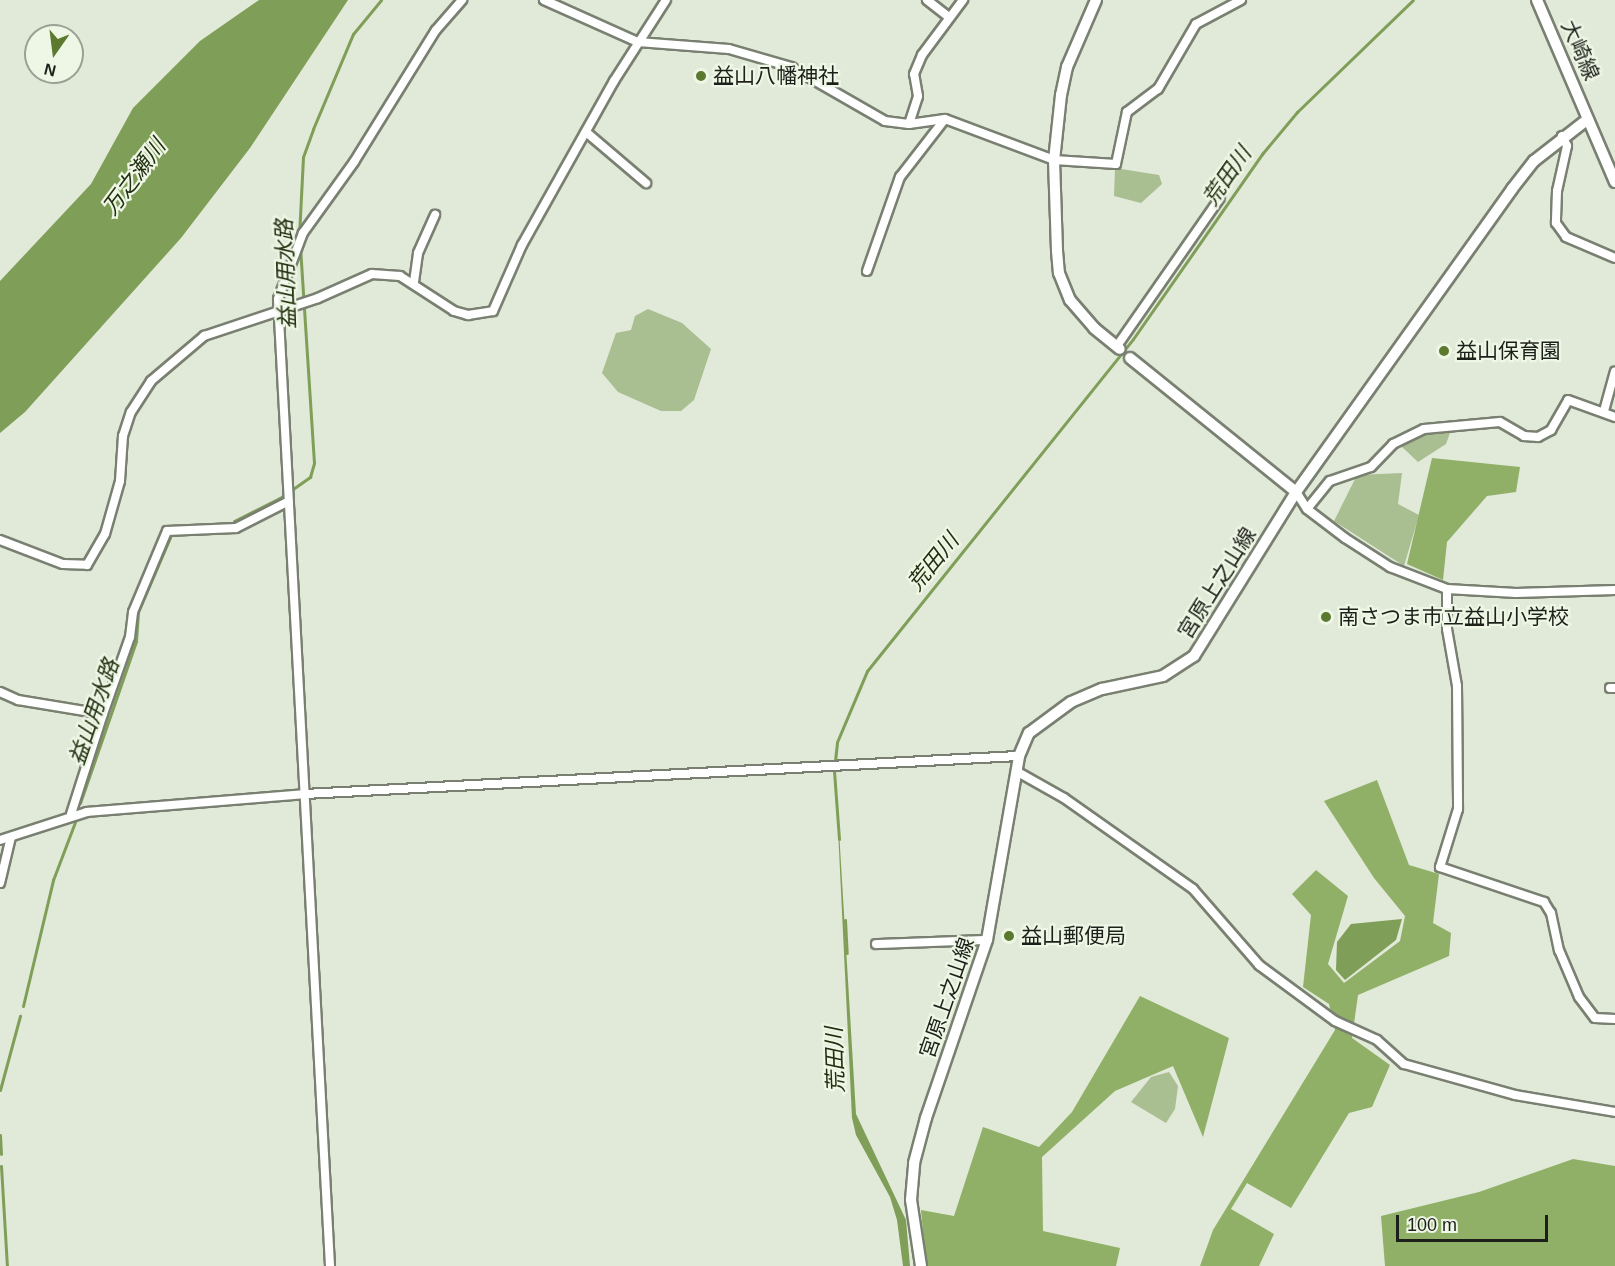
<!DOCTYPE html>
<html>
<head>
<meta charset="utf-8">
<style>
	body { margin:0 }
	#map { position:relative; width:1615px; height:1266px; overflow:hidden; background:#e1e9d8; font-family:Helvetica,"Noto Sans JP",sans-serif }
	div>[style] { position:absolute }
	.green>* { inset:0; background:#a9be91 }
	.forest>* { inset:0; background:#90b068 }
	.water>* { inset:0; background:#7f9e57 }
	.stream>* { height:3px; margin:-1.5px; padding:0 1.5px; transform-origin:1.5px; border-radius:1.5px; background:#7f9e57 }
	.roads { filter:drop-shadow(2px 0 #798071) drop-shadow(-2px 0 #798071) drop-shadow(0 2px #798071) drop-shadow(0 -2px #798071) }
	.minor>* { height:8px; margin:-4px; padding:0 4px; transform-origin:4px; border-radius:4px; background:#fff }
	.tertiary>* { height:10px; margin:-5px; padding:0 5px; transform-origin:5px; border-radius:5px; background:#fff }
	.dots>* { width:16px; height:16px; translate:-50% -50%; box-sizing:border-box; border:3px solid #eef6e5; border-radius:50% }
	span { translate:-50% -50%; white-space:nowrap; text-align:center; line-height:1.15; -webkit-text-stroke:4.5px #eef6e5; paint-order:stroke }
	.street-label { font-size:21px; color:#1d201a }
	.poi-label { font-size:21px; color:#1d201a }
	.left { translate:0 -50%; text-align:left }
	.water-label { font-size:22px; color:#222f10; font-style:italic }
	.north { position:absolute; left:24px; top:24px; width:60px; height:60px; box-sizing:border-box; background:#eef6e5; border:2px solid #9aa094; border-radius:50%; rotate:194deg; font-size:16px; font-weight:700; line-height:24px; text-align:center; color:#1d201a }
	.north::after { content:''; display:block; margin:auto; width:21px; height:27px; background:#5b792f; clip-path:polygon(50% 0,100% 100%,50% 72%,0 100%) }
	.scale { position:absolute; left:1396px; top:1215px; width:152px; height:27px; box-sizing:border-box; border:3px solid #1d201a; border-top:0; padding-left:8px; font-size:18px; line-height:21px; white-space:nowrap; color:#1d201a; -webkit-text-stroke:4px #eef6e5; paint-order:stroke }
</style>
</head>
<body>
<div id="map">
	<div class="green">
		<div style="clip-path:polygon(1115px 168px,1159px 175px,1162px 184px,1141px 203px,1114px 196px)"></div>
		<div style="clip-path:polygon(648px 309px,682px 323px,711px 349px,694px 400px,681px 411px,661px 411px,618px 392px,602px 373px,616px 333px,631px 330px,635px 316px)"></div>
		<div style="clip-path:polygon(1438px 429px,1451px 430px,1446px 444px,1418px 462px,1401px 446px)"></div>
		<div style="clip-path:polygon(1402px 473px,1398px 504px,1419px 515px,1404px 566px,1334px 521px,1357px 475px)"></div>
		<div style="clip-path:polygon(1169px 1072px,1178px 1086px,1175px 1109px,1166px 1123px,1131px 1102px,1151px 1077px)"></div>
	</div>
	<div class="forest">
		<div style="clip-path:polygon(1432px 458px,1520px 467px,1516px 492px,1487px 496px,1447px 542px,1443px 580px,1407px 564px)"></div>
		<div style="clip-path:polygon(1377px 780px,1409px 865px,1439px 874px,1433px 923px,1451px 933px,1449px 956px,1358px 995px,1352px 1038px,1390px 1065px,1372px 1107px,1349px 1113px,1291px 1208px,1247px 1183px,1231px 1209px,1274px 1234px,1259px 1266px,1200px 1266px,1213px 1230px,1335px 1030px,1329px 1004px,1303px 987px,1311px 915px,1292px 894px,1316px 870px,1348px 896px,1328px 964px,1344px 983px,1400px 941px,1405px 916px,1374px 878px,1324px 801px)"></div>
		<div style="clip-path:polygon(1140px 996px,1229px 1038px,1203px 1137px,1173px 1066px,1115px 1091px,1042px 1157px,1043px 1231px,1120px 1248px,1116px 1266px,926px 1266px,921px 1210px,954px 1216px,983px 1127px,1039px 1147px,1072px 1112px)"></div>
		<div style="clip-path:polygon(1573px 1159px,1615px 1166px,1615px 1266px,1385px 1266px,1381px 1216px,1479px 1192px)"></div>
	</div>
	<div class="water">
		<div style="clip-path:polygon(259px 0,348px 0,250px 148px,181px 238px,25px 412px,0 433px,0 281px,91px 184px,133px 108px,200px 41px)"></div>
		<div style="clip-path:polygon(834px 747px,856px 1114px,906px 1220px,910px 1266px,903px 1266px,897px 1220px,890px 1197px,856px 1135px,852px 1118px)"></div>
		<div style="clip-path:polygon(1402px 919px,1396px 940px,1345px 980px,1336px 970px,1337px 942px,1351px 924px)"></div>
	</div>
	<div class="stream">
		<div style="left:299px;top:236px;width:79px;rotate:-87.1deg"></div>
		<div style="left:303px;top:157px;width:30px;rotate:-70deg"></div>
		<div style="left:313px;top:129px;width:103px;rotate:-67.2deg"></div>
		<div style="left:353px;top:34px;width:44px;rotate:-50.5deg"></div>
		<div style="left:234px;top:521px;width:51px;rotate:-26.6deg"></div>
		<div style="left:280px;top:498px;width:37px;rotate:-35deg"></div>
		<div style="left:310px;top:477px;width:15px;rotate:-74deg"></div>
		<div style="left:314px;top:463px;width:215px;rotate:-93.7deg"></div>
		<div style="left:80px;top:803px;width:171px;rotate:-70.9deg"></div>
		<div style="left:136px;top:641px;width:29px;rotate:-86deg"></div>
		<div style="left:138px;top:612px;width:84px;rotate:-66.8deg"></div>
		<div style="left:171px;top:535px;width:4px"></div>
		<div style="left:839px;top:839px;width:68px;rotate:-94.2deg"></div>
		<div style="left:834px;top:771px;width:29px;rotate:-84deg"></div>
		<div style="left:837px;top:742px;width:77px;rotate:-67.1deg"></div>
		<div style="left:867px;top:671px;width:425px;rotate:-51.3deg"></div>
		<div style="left:1133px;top:339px;width:226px;rotate:-55.1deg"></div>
		<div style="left:1262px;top:154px;width:55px;rotate:-50.2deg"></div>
		<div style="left:1297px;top:112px;width:161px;rotate:-44deg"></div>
		<div style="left:845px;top:920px;width:33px;rotate:87deg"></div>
		<div style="left:23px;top:1006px;width:130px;rotate:-76.6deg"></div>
		<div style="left:53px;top:880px;width:62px;rotate:-69.2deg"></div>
		<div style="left:0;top:1090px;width:77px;rotate:-74.9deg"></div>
		<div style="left:0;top:1135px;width:19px;rotate:87deg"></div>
		<div style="left:1px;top:1166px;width:100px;rotate:86.6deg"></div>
	</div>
	<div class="roads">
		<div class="minor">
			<div style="left:544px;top:0;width:103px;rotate:24.1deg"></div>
			<div style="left:638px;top:42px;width:91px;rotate:4.4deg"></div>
			<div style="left:729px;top:49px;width:65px;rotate:16.2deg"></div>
			<div style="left:791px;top:67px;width:108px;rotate:29.9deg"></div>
			<div style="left:885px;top:121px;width:24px;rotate:7deg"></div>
			<div style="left:909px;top:124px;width:36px;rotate:-8deg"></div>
			<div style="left:945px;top:119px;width:116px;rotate:20.6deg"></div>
			<div style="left:1054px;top:160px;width:62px;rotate:3.7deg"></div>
			<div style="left:1116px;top:164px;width:53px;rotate:-78.1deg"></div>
			<div style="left:1127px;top:112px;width:39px;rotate:-37deg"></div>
			<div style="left:1158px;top:89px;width:75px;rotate:-59.7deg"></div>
			<div style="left:1196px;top:24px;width:51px;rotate:-28.1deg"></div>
			<div style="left:927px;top:0;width:28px;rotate:38deg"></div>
			<div style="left:909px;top:124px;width:29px;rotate:-72deg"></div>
			<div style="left:918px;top:96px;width:22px;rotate:-100deg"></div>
			<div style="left:914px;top:74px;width:21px;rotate:-67deg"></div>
			<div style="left:922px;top:55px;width:69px;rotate:-53.3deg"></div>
			<div style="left:586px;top:132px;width:79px;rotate:40.4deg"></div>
			<div style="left:1562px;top:136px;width:11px;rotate:63deg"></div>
			<div style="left:1567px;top:146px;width:46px;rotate:102.5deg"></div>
			<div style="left:1557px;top:191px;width:32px;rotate:92deg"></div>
			<div style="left:1556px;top:223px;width:17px;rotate:54deg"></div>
			<div style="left:1566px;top:237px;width:53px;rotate:23.2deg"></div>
			<div style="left:867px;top:271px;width:100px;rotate:-70.7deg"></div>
			<div style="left:900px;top:177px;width:73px;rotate:-52.2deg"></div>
			<div style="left:414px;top:282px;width:29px;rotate:-82deg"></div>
			<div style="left:418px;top:253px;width:42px;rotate:-65.9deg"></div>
			<div style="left:1117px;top:346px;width:180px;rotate:-55.2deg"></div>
			<div style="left:1604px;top:411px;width:41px;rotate:-74.6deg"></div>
			<div style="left:1296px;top:492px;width:20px;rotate:57deg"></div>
			<div style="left:1307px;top:509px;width:48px;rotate:37.3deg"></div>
			<div style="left:1345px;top:538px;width:54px;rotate:32.8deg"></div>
			<div style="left:1390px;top:567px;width:61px;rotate:21.1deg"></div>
			<div style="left:1447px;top:589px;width:69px;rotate:3.3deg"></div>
			<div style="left:1516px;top:593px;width:99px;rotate:-1.7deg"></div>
			<div style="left:1307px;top:509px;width:36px;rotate:-51deg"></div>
			<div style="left:1330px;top:481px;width:43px;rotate:-18.9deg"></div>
			<div style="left:1371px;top:467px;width:32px;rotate:-46deg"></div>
			<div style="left:1393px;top:444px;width:34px;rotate:-26deg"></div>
			<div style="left:1424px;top:429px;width:76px;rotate:-5.3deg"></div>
			<div style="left:1500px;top:422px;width:28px;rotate:30deg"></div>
			<div style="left:1524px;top:436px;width:14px;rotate:4deg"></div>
			<div style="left:1538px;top:437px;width:15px;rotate:-28deg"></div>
			<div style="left:1551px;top:430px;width:34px;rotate:-60deg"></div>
			<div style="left:1568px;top:400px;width:50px;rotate:19.9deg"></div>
			<div style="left:0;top:540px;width:67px;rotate:20.9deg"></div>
			<div style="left:63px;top:564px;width:24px;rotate:2deg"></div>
			<div style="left:87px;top:565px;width:36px;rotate:-60deg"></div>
			<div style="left:105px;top:534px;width:55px;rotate:-74.2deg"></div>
			<div style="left:120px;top:481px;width:45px;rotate:-86.2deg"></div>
			<div style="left:123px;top:436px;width:25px;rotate:-72deg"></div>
			<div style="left:131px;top:412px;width:37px;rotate:-57deg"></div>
			<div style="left:151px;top:381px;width:70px;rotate:-40.3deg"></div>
			<div style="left:204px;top:336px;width:120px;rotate:-18.4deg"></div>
			<div style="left:318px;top:298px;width:59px;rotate:-24deg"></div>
			<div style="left:372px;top:274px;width:28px;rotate:4deg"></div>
			<div style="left:400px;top:276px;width:64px;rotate:32.9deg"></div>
			<div style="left:454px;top:311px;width:15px;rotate:16deg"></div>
			<div style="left:468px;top:315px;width:25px;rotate:-9deg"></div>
			<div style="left:493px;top:311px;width:72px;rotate:-66.3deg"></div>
			<div style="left:522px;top:245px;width:188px;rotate:-60.7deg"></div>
			<div style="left:614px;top:81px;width:96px;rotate:-57.3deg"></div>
			<div style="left:1447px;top:589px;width:40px;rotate:90deg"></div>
			<div style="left:1447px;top:629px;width:58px;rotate:80deg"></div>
			<div style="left:1457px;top:686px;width:123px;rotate:89.5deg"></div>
			<div style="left:1458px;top:809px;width:61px;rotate:107.2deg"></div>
			<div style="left:1440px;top:867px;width:110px;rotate:18.6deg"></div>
			<div style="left:1544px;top:902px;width:13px;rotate:58deg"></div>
			<div style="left:1551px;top:913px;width:38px;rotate:78deg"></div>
			<div style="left:1559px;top:950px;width:51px;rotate:66.9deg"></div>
			<div style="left:1579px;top:997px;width:26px;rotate:53deg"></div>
			<div style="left:1595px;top:1018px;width:20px;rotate:3deg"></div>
			<div style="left:1610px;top:688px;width:5px"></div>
			<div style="left:0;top:692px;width:20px;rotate:24deg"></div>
			<div style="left:18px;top:700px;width:86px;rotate:9.4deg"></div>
			<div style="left:103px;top:714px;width:82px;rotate:-70.7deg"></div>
			<div style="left:130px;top:637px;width:25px;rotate:-83deg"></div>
			<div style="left:133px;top:612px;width:88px;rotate:-67.2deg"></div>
			<div style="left:167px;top:531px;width:69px;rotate:-2.5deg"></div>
			<div style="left:236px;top:528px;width:59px;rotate:-27deg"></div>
			<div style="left:1016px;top:771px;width:55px;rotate:29.4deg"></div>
			<div style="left:1064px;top:798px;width:158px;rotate:35.2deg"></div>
			<div style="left:1193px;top:889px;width:101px;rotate:49deg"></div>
			<div style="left:1259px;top:965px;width:94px;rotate:36.4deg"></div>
			<div style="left:1335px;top:1021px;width:46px;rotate:24.3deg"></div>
			<div style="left:1377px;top:1040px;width:36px;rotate:42deg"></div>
			<div style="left:1404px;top:1064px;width:115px;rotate:15.6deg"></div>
			<div style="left:1515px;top:1095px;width:101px;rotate:9.6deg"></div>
			<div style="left:71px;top:814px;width:105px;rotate:-72.3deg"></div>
			<div style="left:0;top:840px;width:91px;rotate:-17.8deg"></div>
			<div style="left:87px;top:812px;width:219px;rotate:-4.7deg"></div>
			<div style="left:305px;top:794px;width:715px;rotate:-3.05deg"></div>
			<div style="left:0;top:883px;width:47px;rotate:-76.6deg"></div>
			<div style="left:876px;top:944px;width:111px;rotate:-2.1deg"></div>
			<div style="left:330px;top:1266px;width:968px;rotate:-93.08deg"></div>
			<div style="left:278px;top:299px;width:71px;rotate:-69.3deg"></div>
			<div style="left:303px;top:233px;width:87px;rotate:-54.3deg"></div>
			<div style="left:354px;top:162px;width:155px;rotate:-58.2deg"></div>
			<div style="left:436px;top:30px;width:40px;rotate:-49deg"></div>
		</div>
		<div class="tertiary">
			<div style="left:1096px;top:0;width:73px;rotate:113.4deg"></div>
			<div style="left:1067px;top:67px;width:29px;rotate:102deg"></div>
			<div style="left:1061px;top:95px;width:65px;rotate:96.1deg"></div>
			<div style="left:1054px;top:160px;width:91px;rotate:88.1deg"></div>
			<div style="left:1057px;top:251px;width:22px;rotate:85deg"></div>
			<div style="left:1059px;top:273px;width:29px;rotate:68deg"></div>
			<div style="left:1070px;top:300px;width:37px;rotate:49deg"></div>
			<div style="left:1094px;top:328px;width:33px;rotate:39deg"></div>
			<div style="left:1537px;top:0;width:198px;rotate:66.8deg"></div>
			<div style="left:1130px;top:358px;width:213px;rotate:38.9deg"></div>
			<div style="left:921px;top:1266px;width:67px;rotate:-98.6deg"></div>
			<div style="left:911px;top:1200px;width:37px;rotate:-85deg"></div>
			<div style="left:914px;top:1163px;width:47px;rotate:-75.1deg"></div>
			<div style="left:926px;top:1118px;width:188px;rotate:-71.1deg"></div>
			<div style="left:987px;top:940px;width:187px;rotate:-80.1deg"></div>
			<div style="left:1019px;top:756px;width:25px;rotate:-67deg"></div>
			<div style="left:1029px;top:733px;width:52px;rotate:-36.4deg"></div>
			<div style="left:1071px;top:702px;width:34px;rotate:-23deg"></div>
			<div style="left:1102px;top:689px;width:62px;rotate:-12deg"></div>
			<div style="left:1163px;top:676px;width:37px;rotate:-33deg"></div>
			<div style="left:1194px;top:656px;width:193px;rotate:-58.1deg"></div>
			<div style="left:1296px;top:492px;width:372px;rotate:-54.5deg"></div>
			<div style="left:1512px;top:189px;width:36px;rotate:-52deg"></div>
			<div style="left:1534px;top:161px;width:68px;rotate:-37.9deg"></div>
		</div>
	</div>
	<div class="dots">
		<div style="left:701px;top:76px;background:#5b792f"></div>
		<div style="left:1444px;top:351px;background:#5b792f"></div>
		<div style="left:1326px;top:617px;background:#5b792f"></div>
		<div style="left:1009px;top:936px;background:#5b792f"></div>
	</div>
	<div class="street-label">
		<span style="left:1580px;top:50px;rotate:66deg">大崎線</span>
		<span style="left:1217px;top:583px;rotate:-58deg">宮原上之山線</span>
		<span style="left:947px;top:998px;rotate:-71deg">宮原上之山線</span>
	</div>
	<div class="poi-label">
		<span class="left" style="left:713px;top:76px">益山八幡神社</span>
		<span class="left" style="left:1456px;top:351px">益山保育園</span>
		<span class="left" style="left:1338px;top:617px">南さつま市立益山小学校</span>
		<span class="left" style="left:1021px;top:936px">益山郵便局</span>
	</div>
	<div class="water-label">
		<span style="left:1227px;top:176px;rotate:-55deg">荒田川</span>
		<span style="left:134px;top:177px;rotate:-53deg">万之瀬川</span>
		<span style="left:286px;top:274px;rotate:-92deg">益山用水路</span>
		<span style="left:933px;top:562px;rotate:-51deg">荒田川</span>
		<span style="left:94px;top:712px;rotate:-71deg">益山用水路</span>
		<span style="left:835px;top:1060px;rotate:-92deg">荒田川</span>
	</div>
	<div class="north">N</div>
	<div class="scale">100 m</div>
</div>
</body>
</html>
